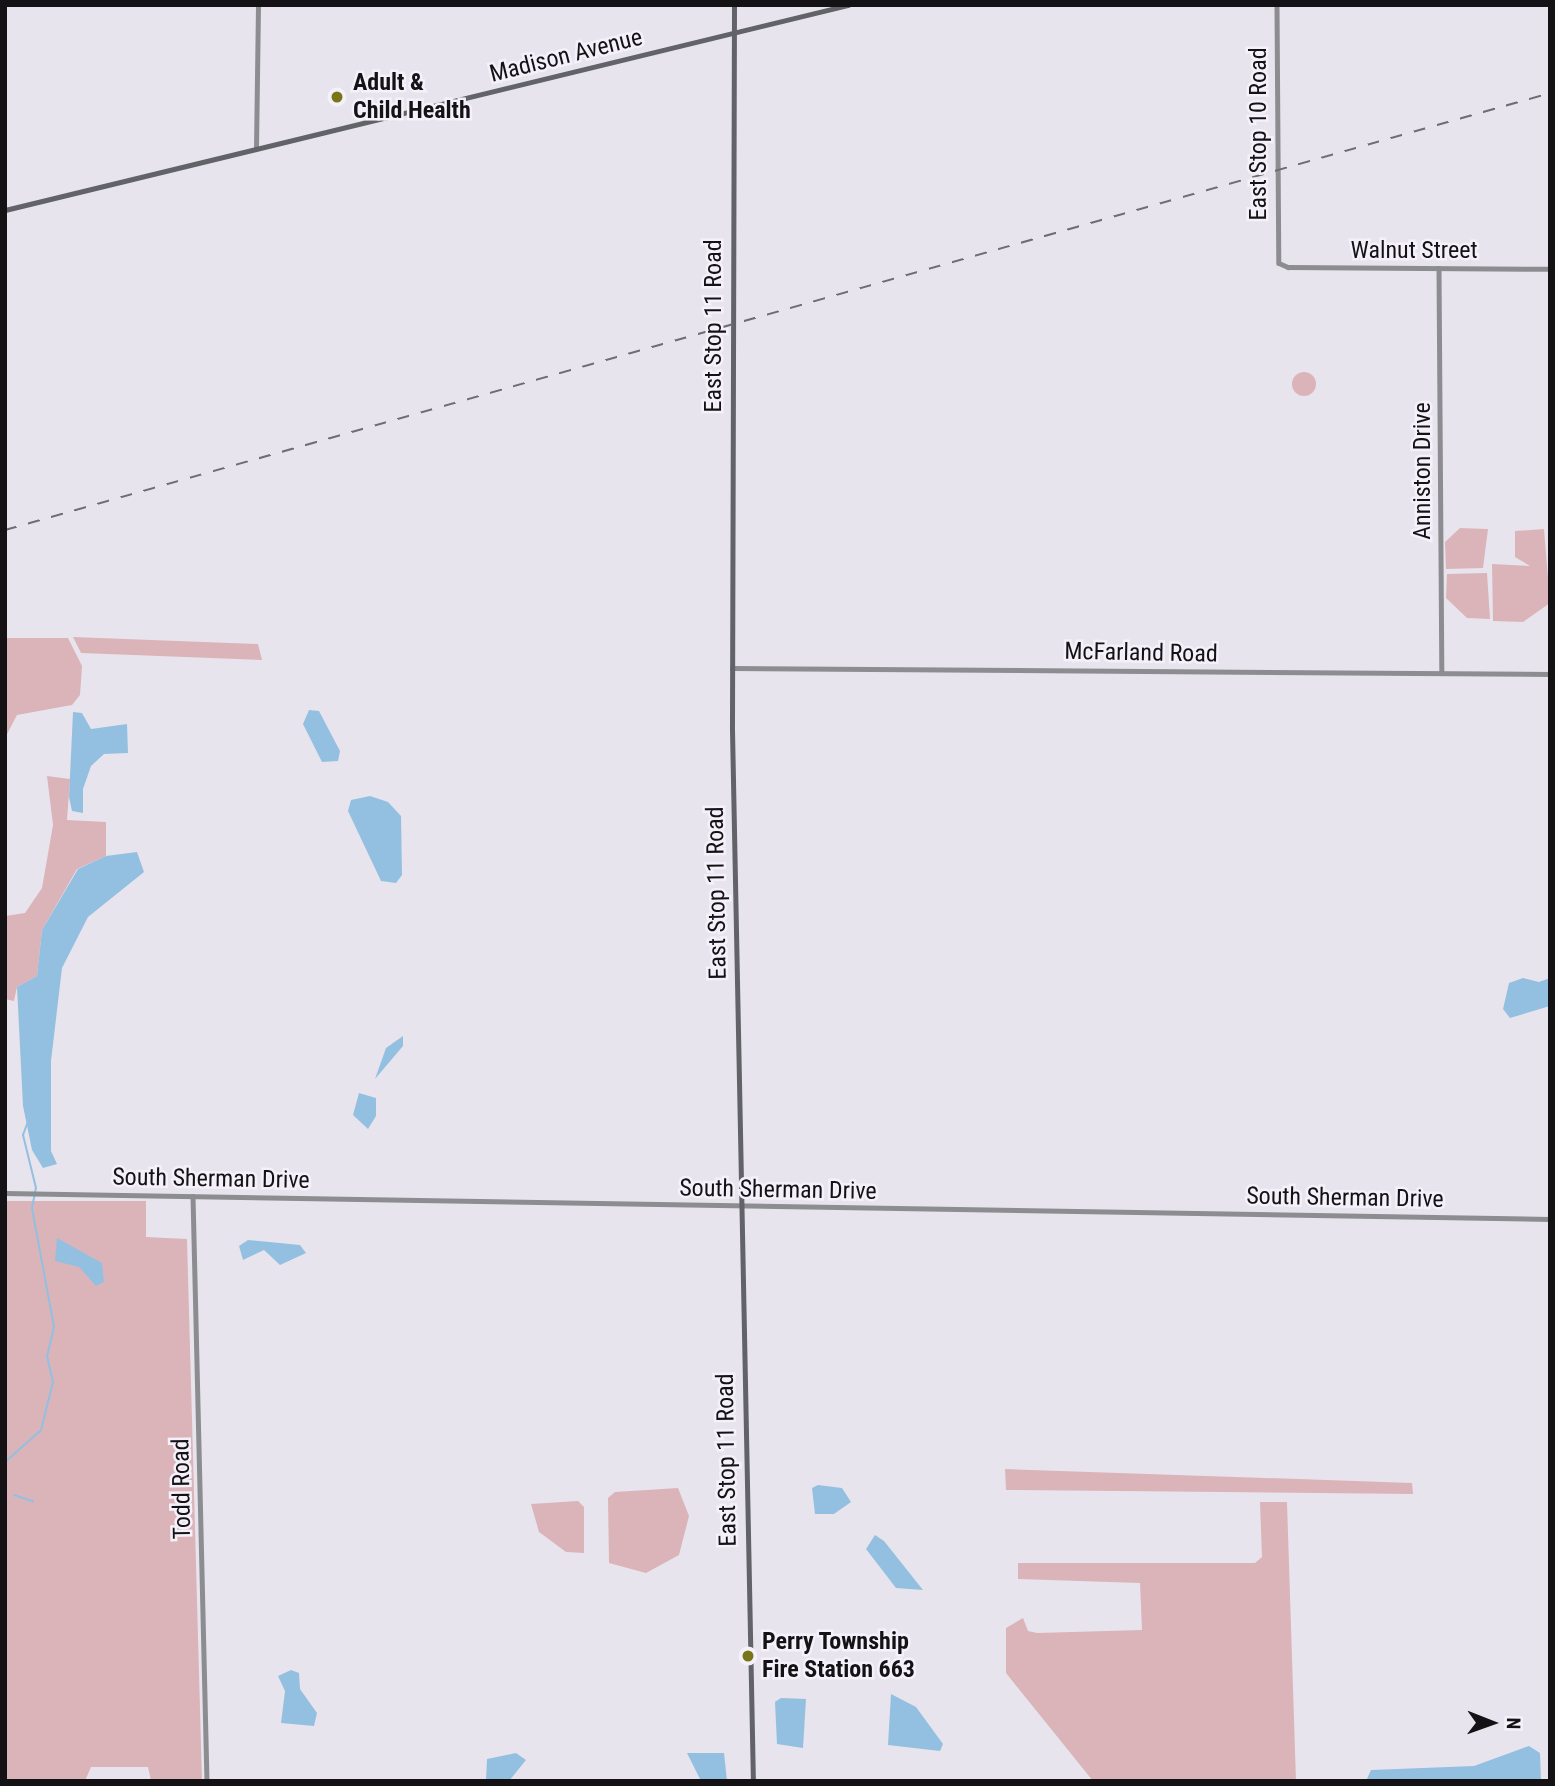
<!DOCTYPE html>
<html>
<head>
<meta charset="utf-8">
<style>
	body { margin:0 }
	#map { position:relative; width:1555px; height:1786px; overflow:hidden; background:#e8e4ed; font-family:"Roboto Condensed",sans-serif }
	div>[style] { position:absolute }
	.green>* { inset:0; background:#dbb4b9 }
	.round { border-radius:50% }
	.water>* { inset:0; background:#93c0e0 }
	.stream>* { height:2px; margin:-1px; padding:0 1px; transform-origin:1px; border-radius:1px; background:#93c0e0 }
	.tertiary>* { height:4.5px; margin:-2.25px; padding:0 2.25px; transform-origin:2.25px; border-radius:2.25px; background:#8c8d91 }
	.secondary>* { height:5px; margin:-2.5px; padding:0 2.5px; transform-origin:2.5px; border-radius:2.5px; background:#616369 }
	.rail>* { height:2px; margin-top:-1px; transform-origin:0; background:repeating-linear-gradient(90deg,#706d72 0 12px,transparent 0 24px) }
	.dots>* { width:19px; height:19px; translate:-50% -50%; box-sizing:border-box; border:4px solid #f5f1fb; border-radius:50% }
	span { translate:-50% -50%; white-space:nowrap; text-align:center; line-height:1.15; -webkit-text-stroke:5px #f5f1fb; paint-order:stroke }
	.street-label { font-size:24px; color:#141215 }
	.poi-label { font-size:24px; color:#141215; font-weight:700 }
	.left { translate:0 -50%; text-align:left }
	.frame { position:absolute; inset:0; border:7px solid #141215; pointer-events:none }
	.north { position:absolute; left:1457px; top:1688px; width:70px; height:70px; -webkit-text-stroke:5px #f5f1fb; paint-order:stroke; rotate:91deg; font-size:19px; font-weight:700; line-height:28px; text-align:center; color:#141215 }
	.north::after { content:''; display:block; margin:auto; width:24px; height:32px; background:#141215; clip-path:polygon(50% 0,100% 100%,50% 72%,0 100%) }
</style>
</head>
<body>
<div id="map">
	<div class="green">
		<div class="round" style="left:1292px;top:372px;width:24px;height:24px"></div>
		<div style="clip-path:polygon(1460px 528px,1488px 529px,1483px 568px,1446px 569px,1445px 542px)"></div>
		<div style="clip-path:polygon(1544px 529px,1550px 603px,1523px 622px,1493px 621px,1492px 564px,1530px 566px,1515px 557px,1515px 531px)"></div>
		<div style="clip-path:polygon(1487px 573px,1490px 619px,1467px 618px,1446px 598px,1447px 574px)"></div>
		<div style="clip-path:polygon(73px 637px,258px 644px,262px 660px,81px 653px)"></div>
		<div style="clip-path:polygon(5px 638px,68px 638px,82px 666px,80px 695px,72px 705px,17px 715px,5px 738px)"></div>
		<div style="clip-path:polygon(47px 776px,70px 779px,67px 820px,106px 822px,106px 856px,77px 869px,42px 930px,37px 976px,17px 987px,14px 1001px,5px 999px,5px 916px,25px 913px,42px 888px,53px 825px)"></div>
		<div style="clip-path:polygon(5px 1201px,146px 1201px,146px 1237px,187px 1239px,202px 1781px,151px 1781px,148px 1767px,91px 1767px,85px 1781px,5px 1781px)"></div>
		<div style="clip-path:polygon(1005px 1469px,1412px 1483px,1413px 1494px,1006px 1490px)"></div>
		<div style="clip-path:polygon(678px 1488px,689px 1516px,679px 1555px,646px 1573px,609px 1563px,608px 1498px,615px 1492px)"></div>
		<div style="clip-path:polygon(578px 1501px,584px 1507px,584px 1553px,566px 1552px,539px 1532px,531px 1504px)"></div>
		<div style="clip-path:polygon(1260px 1502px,1287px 1502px,1296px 1781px,1093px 1781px,1006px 1673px,1006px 1628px,1023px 1618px,1028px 1631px,1037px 1633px,1142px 1630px,1140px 1583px,1018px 1579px,1018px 1563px,1255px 1563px,1262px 1557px)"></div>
	</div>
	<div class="water">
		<div style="clip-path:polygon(309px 710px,319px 711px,340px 751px,338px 761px,322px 762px,303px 724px)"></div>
		<div style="clip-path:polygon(73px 712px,82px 713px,91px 729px,127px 724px,128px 753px,104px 754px,91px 766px,83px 789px,83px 813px,72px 811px,69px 797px)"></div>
		<div style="clip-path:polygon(370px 796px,388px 802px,401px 816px,402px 875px,396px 883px,381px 881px,348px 811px,351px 800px)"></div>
		<div style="clip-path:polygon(137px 852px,144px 872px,88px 917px,62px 968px,51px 1061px,51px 1151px,57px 1164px,43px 1168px,32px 1150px,23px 1106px,17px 987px,37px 976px,42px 930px,78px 869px,106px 856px)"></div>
		<div style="clip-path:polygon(1523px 978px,1539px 982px,1550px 978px,1550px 1006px,1510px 1018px,1503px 1009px,1509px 983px)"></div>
		<div style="clip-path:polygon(403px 1036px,403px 1046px,375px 1079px,386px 1048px)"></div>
		<div style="clip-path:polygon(359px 1093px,376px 1098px,376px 1116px,368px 1129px,353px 1115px)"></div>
		<div style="clip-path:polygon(57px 1238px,102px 1263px,104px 1282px,96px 1286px,79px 1267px,55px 1261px)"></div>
		<div style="clip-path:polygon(248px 1240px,300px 1245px,306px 1253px,280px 1265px,264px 1250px,243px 1260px,239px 1246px)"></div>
		<div style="clip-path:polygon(818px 1485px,842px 1488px,851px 1502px,834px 1514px,815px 1514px,812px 1488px)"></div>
		<div style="clip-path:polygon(875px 1535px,884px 1541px,923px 1590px,896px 1588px,866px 1549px)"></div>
		<div style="clip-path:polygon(291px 1670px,299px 1673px,300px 1689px,317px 1713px,314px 1726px,281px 1723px,285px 1691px,278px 1676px)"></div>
		<div style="clip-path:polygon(891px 1694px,916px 1707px,943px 1744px,940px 1751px,888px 1745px)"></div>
		<div style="clip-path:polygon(781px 1698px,806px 1699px,803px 1748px,777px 1744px,775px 1702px)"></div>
		<div style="clip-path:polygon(1529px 1746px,1540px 1753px,1541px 1781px,1366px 1781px,1371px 1770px,1474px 1766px)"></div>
		<div style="clip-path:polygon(516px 1753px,526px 1760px,509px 1781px,486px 1781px,487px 1759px)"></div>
		<div style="clip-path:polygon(687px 1753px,724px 1753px,727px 1781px,701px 1781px)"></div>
	</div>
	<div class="stream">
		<div style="left:5px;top:1462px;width:48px;rotate:-41.6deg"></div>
		<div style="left:41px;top:1430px;width:49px;rotate:-76deg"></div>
		<div style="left:53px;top:1382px;width:26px;rotate:-103deg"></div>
		<div style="left:47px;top:1357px;width:31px;rotate:-77deg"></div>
		<div style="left:54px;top:1327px;width:121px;rotate:-100.5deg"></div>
		<div style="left:32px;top:1208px;width:20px;rotate:-79deg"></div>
		<div style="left:36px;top:1188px;width:55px;rotate:-103.8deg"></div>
		<div style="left:23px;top:1135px;width:12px;rotate:-70deg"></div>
		<div style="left:14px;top:1495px;width:20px;rotate:18deg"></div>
	</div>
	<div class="tertiary">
		<div style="left:1277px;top:5px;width:258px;rotate:89.6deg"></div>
		<div style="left:1279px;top:263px;width:10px;rotate:24deg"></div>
		<div style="left:1288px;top:267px;width:262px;rotate:0.4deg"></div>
		<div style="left:256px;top:149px;width:144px;rotate:-89.2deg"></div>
		<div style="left:1439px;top:268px;width:405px;rotate:89.6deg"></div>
		<div style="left:732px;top:668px;width:818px;rotate:0.42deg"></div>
		<div style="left:5px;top:1193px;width:1545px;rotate:0.96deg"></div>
		<div style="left:193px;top:1196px;width:585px;rotate:88.63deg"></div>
	</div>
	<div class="secondary">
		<div style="left:734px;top:5px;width:725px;rotate:90.16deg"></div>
		<div style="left:732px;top:730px;width:1051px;rotate:88.86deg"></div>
		<div style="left:5px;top:210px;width:868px;rotate:-13.67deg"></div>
	</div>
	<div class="rail">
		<div style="left:5px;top:530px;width:1606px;rotate:-15.79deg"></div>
	</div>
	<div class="dots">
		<div style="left:337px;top:97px;background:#7b7519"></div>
		<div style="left:748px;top:1656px;background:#7b7519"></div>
	</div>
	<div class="street-label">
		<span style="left:566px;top:56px;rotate:-14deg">Madison Avenue</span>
		<span style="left:1259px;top:134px;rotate:-90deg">East Stop 10 Road</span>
		<span style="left:1414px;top:251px">Walnut Street</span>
		<span style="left:714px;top:326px;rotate:-90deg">East Stop 11 Road</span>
		<span style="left:1423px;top:471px;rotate:-90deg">Anniston Drive</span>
		<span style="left:1141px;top:653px;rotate:1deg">McFarland Road</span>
		<span style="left:717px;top:893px;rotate:-91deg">East Stop 11 Road</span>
		<span style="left:211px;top:1179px;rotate:1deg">South Sherman Drive</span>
		<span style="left:778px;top:1190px;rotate:1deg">South Sherman Drive</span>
		<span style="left:1345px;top:1198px;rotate:1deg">South Sherman Drive</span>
		<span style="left:727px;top:1460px;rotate:-91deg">East Stop 11 Road</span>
		<span style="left:182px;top:1489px;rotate:-91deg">Todd Road</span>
	</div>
	<div class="poi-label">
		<span class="left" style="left:353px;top:97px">Adult &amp;<br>Child Health</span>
		<span class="left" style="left:762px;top:1656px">Perry Township<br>Fire Station 663</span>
	</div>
	<div class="frame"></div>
	<div class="north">N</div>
</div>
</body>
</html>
